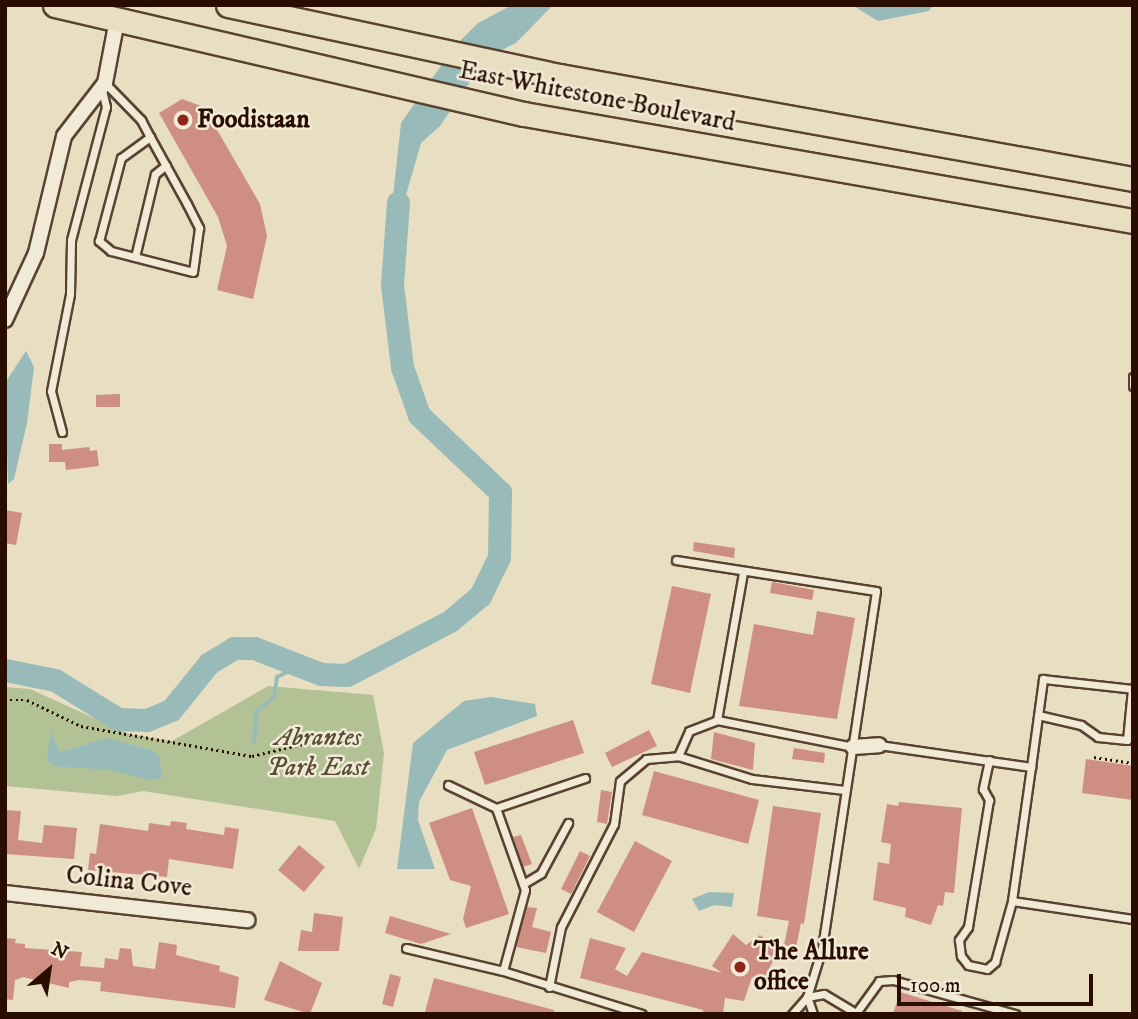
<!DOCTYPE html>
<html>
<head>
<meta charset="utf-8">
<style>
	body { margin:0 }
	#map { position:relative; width:1138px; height:1019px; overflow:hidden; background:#e8dec1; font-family:"IM FELL DW Pica",serif }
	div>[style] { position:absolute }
	.green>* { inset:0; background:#b3c295 }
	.water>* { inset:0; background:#98bbb9 }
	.stream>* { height:3.5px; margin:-1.75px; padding:0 1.75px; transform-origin:1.75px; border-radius:1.75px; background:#98bbb9 }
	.river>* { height:23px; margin:-11.5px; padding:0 11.5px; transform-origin:11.5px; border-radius:11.5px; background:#98bbb9 }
	.building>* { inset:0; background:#ce8e83 }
	.path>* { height:2.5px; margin-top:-1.25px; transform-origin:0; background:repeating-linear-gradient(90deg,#290e00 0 2px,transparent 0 5.5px) }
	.roads { filter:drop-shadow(2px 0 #594230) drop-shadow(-2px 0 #594230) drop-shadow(0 2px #594230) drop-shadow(0 -2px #594230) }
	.lane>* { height:7px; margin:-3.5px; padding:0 3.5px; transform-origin:3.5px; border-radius:3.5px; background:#f0ead7 }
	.street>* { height:14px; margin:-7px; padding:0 7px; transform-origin:7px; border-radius:7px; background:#f0ead7 }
	.primary>* { height:23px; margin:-11.5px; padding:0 11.5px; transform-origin:11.5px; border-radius:11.5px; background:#e8dec1 }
	.dots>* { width:19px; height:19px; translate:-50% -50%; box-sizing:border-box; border:4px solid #f0ead7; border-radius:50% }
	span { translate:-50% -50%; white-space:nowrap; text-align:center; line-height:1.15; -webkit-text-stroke:5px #f0ead7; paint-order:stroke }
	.street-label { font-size:26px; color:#290e00 }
	.poi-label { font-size:26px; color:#290e00; font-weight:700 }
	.left { translate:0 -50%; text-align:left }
	.park-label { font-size:26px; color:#594d34; font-style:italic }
	.frame { position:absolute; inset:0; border:7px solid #290e00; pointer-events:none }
	.north { position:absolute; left:14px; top:935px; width:70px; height:70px; -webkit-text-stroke:5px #f0ead7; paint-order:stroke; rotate:29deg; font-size:19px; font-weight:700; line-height:28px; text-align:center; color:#290e00 }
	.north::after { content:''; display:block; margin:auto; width:24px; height:32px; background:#290e00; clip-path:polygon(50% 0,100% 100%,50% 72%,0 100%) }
	.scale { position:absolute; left:897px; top:974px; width:196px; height:32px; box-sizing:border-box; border:4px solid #290e00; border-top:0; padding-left:9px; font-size:21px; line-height:24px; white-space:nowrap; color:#290e00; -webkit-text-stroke:5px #f0ead7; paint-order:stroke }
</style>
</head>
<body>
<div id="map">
	<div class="green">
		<div style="clip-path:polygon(268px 686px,373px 695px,384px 753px,376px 829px,359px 869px,335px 821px,143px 791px,117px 796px,5px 786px,5px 687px,30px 689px,129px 734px,172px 741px)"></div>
	</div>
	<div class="water">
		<div style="clip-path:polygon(512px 5px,553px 5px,516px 43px,487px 57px,440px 126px,421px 143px,395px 233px,391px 215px,401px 123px,454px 47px,478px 23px)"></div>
		<div style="clip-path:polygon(852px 5px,933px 5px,929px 11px,878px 21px)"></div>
		<div style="clip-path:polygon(26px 351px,34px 367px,27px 423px,14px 479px,8px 484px,5px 383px)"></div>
		<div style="clip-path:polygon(491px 697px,535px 704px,537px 716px,447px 750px,419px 802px,418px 820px,435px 869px,397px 869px,413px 743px,464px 701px)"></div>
		<div style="clip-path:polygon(50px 731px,60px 752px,107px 738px,151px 750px,159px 755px,162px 778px,150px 780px,110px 770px,52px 766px,47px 761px)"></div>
		<div style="clip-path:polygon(709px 892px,734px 893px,732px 907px,714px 905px,699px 911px,692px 899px)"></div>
	</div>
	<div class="stream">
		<div style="left:254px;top:743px;width:31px;rotate:-86deg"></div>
		<div style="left:256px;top:712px;width:23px;rotate:-40deg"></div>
		<div style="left:274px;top:697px;width:20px;rotate:-81deg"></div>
		<div style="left:277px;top:677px;width:26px;rotate:-25deg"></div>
	</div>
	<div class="river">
		<div style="left:5px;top:670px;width:51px;rotate:11.3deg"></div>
		<div style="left:55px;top:680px;width:74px;rotate:31.8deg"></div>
		<div style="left:118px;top:719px;width:29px;rotate:2deg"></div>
		<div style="left:147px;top:720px;width:26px;rotate:-23deg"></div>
		<div style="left:171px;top:710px;width:60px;rotate:-51deg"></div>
		<div style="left:209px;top:663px;width:29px;rotate:-31deg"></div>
		<div style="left:234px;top:648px;width:20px"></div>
		<div style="left:254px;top:648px;width:72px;rotate:21.2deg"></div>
		<div style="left:321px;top:674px;width:26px;rotate:2deg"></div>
		<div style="left:347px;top:675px;width:116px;rotate:-27.7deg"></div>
		<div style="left:450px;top:621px;width:39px;rotate:-40deg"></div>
		<div style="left:480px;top:596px;width:43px;rotate:-64deg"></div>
		<div style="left:499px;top:557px;width:65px;rotate:-89.1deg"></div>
		<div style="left:500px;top:492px;width:112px;rotate:-136.5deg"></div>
		<div style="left:419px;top:415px;width:51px;rotate:-109.5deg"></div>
		<div style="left:402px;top:367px;width:84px;rotate:-96.9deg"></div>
		<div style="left:392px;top:284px;width:82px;rotate:-85.8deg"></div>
	</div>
	<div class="building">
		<div style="clip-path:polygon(182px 99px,215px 111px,224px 125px,216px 128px,260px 204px,267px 236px,253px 299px,217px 290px,227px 246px,218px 217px,159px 113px)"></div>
		<div style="clip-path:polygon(120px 394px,120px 407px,96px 407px,96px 395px)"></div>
		<div style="clip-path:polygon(49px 444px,62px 444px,62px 450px,89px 447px,90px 451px,97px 450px,99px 466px,66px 470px,65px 462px,49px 462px)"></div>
		<div style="clip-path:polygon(5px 510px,22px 513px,16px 545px,5px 543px)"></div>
		<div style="clip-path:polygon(694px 542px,735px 548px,734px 558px,693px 551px)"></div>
		<div style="clip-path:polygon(772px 582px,814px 590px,812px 600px,770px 593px)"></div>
		<div style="clip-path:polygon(672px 586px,711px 594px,690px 693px,651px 684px)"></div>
		<div style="clip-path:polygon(817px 611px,855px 618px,837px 719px,739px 706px,754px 624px,813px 635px)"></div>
		<div style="clip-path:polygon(573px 720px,584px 753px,485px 785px,474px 752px)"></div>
		<div style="clip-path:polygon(649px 730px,657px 746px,612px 767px,605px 753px)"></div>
		<div style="clip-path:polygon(714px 732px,755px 743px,753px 770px,711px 759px)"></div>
		<div style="clip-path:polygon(794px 748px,825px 753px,824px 763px,792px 759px)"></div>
		<div style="clip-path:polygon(1086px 759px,1133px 766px,1133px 800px,1082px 793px)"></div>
		<div style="clip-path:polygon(654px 771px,759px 800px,748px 844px,642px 815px)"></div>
		<div style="clip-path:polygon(601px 790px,612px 792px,607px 824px,597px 822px)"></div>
		<div style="clip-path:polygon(899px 802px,962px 808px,954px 893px,945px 892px,943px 906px,938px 905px,931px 925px,905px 917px,906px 908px,873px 900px,878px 862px,889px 864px,891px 844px,881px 842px,887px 804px,898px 806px)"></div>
		<div style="clip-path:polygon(773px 806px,821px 813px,804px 924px,801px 923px,796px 948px,784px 945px,789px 921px,757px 916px)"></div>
		<div style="clip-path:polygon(472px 808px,509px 914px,466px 928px,463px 919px,471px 886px,450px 880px,429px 823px)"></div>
		<div style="clip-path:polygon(5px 810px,21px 811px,18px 840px,42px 843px,44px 825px,77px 828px,74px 859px,5px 854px)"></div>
		<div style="clip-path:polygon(171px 821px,187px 823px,186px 829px,224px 835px,225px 827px,239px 829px,233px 869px,169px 859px,167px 877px,88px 870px,90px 853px,96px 854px,100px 824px,148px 831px,149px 823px,170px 826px)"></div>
		<div style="clip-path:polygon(521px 835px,532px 864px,523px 867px,513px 837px)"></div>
		<div style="clip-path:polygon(635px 841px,672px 861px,634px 932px,597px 912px)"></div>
		<div style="clip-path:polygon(299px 845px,325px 867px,304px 892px,278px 870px)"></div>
		<div style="clip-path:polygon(580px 851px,590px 856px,571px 894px,561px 889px)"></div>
		<div style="clip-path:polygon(527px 907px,537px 908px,532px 927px,551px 932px,546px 953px,516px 947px)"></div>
		<div style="clip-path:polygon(314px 913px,343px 917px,339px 951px,298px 951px,301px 930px,312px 932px)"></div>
		<div style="clip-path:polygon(390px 916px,451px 934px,421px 944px,385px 933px)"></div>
		<div style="clip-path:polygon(733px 934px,746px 945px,760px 935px,778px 949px,763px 983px,752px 977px,744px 1001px,725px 998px,723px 1014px,703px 1014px,703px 1010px,580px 978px,590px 938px,626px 948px,615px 969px,627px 976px,642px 952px,722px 973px,712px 966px)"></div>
		<div style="clip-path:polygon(5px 938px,16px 939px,15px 943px,25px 944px,25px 948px,82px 952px,80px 966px,104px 968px,105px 958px,118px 960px,120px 948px,131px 949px,133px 966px,155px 969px,159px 942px,177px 945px,176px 955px,220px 966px,219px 971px,239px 977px,235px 1008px,100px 991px,101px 982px,79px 980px,69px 982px,69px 988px,23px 977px,15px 980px,13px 1000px,5px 999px)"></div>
		<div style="clip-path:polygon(280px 961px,322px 983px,310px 1014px,264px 1000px)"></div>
		<div style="clip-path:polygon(390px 974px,401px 977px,393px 1007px,382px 1004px)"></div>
		<div style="clip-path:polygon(434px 978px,554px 1010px,554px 1014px,425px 1012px)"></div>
		<div style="clip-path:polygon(900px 992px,962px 1011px,961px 1014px,893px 1014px)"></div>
	</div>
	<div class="path">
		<div style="left:5px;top:700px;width:22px"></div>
		<div style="left:27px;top:700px;width:60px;rotate:25.7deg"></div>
		<div style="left:81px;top:726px;width:174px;rotate:10deg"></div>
		<div style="left:252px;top:756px;width:82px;rotate:-13.4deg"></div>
		<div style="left:1094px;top:757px;width:39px;rotate:9deg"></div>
	</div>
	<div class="roads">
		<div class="lane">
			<div style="left:105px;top:83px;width:52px;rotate:45.8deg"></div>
			<div style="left:141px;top:120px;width:19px;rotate:62deg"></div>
			<div style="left:150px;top:137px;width:77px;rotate:61.1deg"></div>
			<div style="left:187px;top:204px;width:27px;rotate:63deg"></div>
			<div style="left:199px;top:228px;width:44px;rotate:97.8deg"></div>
			<div style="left:193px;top:272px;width:85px;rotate:-165.6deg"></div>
			<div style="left:111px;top:251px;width:16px;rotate:-140deg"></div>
			<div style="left:99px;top:241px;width:86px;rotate:-75.2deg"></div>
			<div style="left:121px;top:158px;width:36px;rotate:-36deg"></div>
			<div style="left:135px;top:257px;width:85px;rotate:-76.5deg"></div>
			<div style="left:155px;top:174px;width:14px;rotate:-39deg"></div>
			<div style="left:1133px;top:377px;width:9px;rotate:90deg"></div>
			<div style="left:62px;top:432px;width:42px;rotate:-105deg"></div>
			<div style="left:51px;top:391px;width:99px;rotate:-78.9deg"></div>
			<div style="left:70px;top:294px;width:54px;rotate:-88.9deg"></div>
			<div style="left:71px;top:240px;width:138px;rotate:-75.3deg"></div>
			<div style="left:106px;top:107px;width:17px;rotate:-103deg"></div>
			<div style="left:676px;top:560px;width:202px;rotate:8.8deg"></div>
			<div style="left:876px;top:591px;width:361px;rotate:98.6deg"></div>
			<div style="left:822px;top:948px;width:51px;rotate:107deg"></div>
			<div style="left:807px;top:997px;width:23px;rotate:131deg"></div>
			<div style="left:1038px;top:715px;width:44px;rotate:13.1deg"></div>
			<div style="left:1081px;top:725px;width:21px;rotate:35deg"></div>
			<div style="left:1098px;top:737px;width:29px;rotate:6deg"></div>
			<div style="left:1127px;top:740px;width:51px;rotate:-84.4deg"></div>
			<div style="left:717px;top:720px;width:149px;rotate:-80deg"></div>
			<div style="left:879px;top:745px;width:154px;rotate:8.2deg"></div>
			<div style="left:1031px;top:767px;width:135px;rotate:98.1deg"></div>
			<div style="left:1012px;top:901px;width:122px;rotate:8.5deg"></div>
			<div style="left:678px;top:756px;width:27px;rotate:-66deg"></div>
			<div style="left:689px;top:731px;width:30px;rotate:-21deg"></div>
			<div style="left:717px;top:720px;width:139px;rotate:11.2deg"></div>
			<div style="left:989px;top:760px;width:30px;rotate:102deg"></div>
			<div style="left:983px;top:789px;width:13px;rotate:61deg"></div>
			<div style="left:989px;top:800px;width:129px;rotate:99.4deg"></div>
			<div style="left:968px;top:927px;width:16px;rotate:125deg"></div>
			<div style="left:959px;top:940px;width:16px;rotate:83deg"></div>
			<div style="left:961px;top:956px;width:11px;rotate:52deg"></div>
			<div style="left:968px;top:965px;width:19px;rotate:12deg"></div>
			<div style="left:987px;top:969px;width:11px;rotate:-41deg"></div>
			<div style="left:995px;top:962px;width:63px;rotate:-74.4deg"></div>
			<div style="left:1031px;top:767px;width:89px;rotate:-82.2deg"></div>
			<div style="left:1043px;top:679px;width:91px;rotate:6.3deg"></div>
			<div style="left:448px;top:785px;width:53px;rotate:25.6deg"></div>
			<div style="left:523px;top:884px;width:21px;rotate:-31deg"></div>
			<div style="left:541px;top:873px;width:57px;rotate:-61.6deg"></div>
			<div style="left:406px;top:948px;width:100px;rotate:13.3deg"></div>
			<div style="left:503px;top:971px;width:145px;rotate:17.2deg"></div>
			<div style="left:503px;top:971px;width:84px;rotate:-74.8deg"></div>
			<div style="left:525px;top:890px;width:87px;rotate:-109.5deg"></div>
			<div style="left:496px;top:808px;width:94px;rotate:-18.6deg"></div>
			<div style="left:549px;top:987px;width:61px;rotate:-78.7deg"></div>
			<div style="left:561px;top:927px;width:116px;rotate:-62.8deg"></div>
			<div style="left:614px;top:824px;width:43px;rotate:-82.1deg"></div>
			<div style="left:620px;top:781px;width:34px;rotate:-40deg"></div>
			<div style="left:646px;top:759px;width:32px;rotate:-5deg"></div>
			<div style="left:678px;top:756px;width:77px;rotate:17.3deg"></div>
			<div style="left:752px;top:779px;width:93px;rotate:6.8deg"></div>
			<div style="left:856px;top:1013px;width:39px;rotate:-54deg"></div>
			<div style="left:879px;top:981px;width:14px;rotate:-4deg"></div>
			<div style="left:893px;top:980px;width:127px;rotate:15.6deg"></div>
			<div style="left:813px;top:1014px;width:18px;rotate:-109deg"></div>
			<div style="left:807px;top:997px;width:17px;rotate:-10deg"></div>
			<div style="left:824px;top:994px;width:39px;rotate:31deg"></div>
		</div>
		<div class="street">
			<div style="left:5px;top:320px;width:74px;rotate:-65.2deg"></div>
			<div style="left:36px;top:253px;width:120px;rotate:-76.5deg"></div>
			<div style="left:64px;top:136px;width:67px;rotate:-52.3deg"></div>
			<div style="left:105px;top:83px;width:64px;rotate:-79.2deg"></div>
			<div style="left:853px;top:747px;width:26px;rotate:-4deg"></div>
			<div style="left:5px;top:893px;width:244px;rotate:6.4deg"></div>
		</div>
		<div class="primary">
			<div style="left:55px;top:5px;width:481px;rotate:13.1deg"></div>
			<div style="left:524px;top:114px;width:618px;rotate:9.97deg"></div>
			<div style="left:228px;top:5px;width:340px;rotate:12.1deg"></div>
			<div style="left:560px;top:76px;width:582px;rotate:10.19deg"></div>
		</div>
	</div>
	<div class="dots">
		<div style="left:183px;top:120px;background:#8f2418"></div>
		<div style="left:740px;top:967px;background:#8f2418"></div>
	</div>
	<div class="street-label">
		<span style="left:597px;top:97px;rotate:11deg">East Whitestone Boulevard</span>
		<span style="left:129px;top:882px;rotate:6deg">Colina Cove</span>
	</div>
	<div class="poi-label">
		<span class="left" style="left:197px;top:120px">Foodistaan</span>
		<span class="left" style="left:754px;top:967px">The Allure<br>office</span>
	</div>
	<div class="park-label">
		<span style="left:318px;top:753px">Abrantes<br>Park East</span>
	</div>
	<div class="frame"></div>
	<div class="north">N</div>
	<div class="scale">100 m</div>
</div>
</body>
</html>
